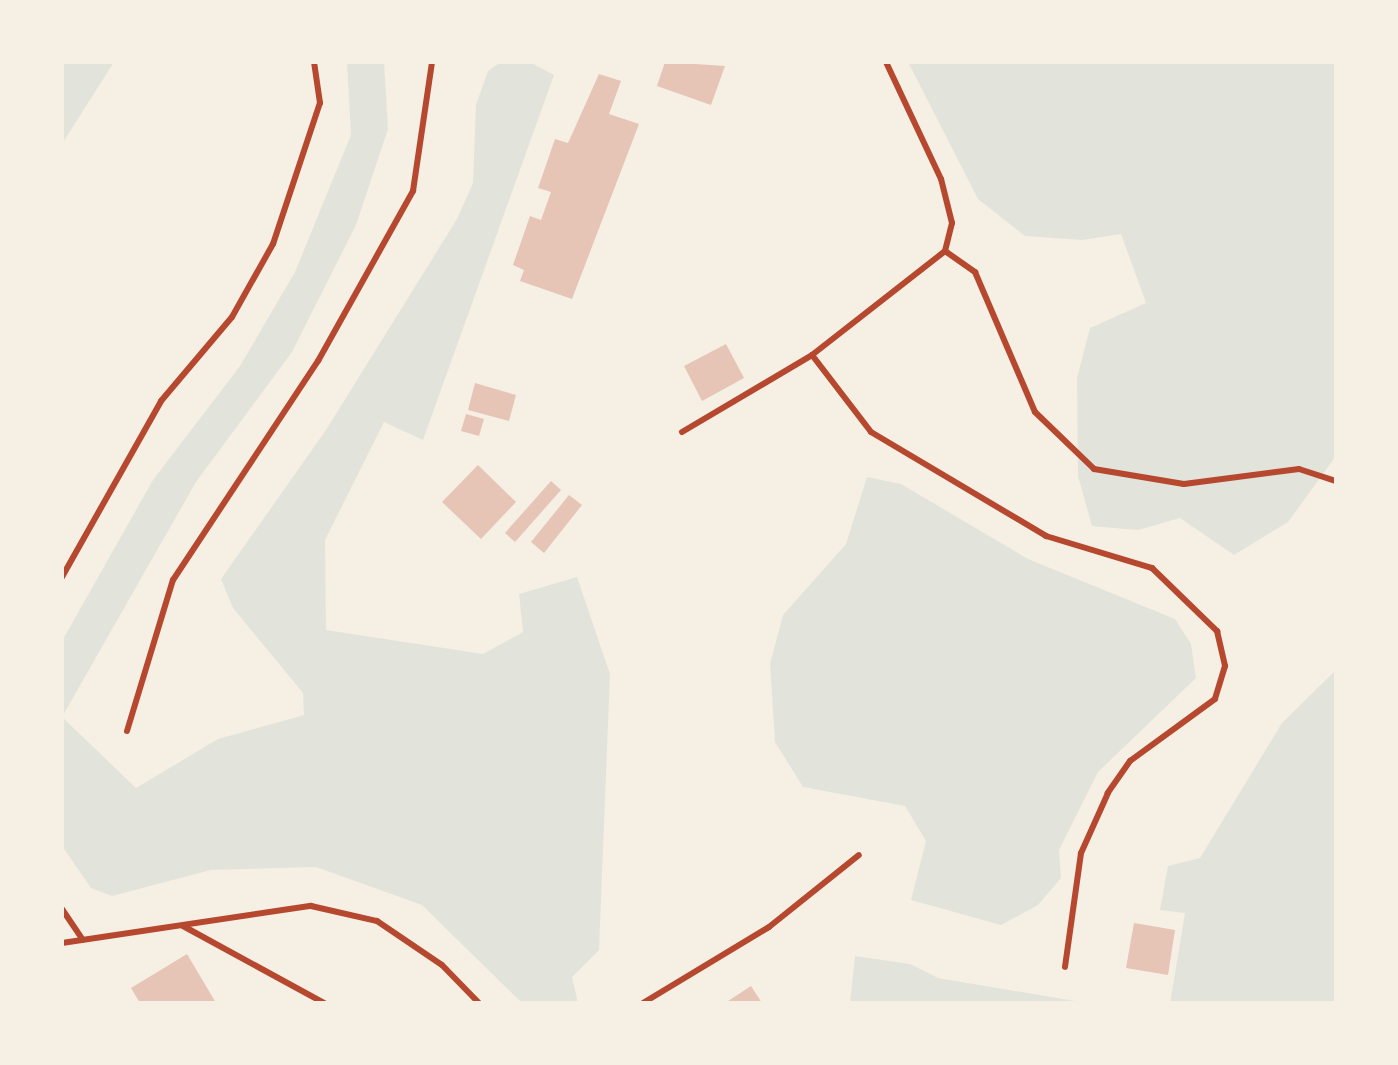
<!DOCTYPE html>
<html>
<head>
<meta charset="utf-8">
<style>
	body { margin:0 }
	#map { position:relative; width:1398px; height:1065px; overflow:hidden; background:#f6efe4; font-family:"Source Sans 3",sans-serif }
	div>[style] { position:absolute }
	.green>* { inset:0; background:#e2e4dc }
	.building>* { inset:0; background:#e6c5b7 }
	.service>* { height:6px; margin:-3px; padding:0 3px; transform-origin:3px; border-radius:3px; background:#b5482f }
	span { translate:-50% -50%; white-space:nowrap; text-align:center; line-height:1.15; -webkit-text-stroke:7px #f6efe4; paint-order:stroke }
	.frame { position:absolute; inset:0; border:64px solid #f6efe4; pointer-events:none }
</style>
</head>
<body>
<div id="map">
	<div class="green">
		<div style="clip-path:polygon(62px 62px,114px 62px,62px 144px)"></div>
		<div style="clip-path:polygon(347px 62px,384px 62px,388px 129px,356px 225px,292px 352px,196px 482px,62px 717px,136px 788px,218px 739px,304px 715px,303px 693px,233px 608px,221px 579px,326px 430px,457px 219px,473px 183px,476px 105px,488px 71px,501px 62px,530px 62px,554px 75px,423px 440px,384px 422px,325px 540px,326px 630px,483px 654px,523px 632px,519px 594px,577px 577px,610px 674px,599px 950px,572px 977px,578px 1003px,522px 1003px,422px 905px,316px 867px,211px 870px,112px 896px,91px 888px,62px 846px,62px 641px,153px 480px,240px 366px,295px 272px,351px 135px)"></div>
		<div style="clip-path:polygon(908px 62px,1336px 62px,1336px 456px,1288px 522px,1234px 555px,1180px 518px,1138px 530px,1092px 526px,1078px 476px,1077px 378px,1090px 328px,1146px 303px,1121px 234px,1082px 240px,1025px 236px,978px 199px)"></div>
		<div style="clip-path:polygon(867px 477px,901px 484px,1028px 559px,1175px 619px,1191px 644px,1196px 678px,1098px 772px,1059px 850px,1061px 878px,1038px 905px,1001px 925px,911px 900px,926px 841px,905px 806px,803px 787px,775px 742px,770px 664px,783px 615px,846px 544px)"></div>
		<div style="clip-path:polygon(1336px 670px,1336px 1003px,1170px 1003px,1185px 913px,1160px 910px,1168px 866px,1200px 858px,1282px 723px)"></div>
		<div style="clip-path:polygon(855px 956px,910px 964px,938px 978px,1087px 1003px,850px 1003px)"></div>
	</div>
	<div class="building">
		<div style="clip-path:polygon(665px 62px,725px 66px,711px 105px,657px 86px)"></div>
		<div style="clip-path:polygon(599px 74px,621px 81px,609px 114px,639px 124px,572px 299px,520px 281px,524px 270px,513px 265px,530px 216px,541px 220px,551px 192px,538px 188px,555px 139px,568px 143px)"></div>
		<div style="clip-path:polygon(726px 344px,744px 378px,702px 401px,684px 366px)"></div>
		<div style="clip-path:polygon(475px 383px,516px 395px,509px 421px,468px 410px)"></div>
		<div style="clip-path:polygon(466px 414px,484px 419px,479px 436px,461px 431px)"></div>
		<div style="clip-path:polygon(478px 465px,516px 502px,481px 539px,442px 502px)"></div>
		<div style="clip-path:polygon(551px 481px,561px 490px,515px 542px,505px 533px)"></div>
		<div style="clip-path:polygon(569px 495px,582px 505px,544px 553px,531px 542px)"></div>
		<div style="clip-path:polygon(1134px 923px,1175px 930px,1168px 975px,1126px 968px)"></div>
		<div style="clip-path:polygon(187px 954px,216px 1003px,140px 1003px,131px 988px)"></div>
		<div style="clip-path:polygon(751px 986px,762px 1003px,725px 1003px)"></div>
	</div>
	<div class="service">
		<div style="left:945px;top:251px;width:37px;rotate:35deg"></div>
		<div style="left:975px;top:272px;width:152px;rotate:66.8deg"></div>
		<div style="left:1035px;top:412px;width:82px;rotate:44deg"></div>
		<div style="left:1094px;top:469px;width:91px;rotate:9.5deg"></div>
		<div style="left:1184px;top:484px;width:116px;rotate:-7.4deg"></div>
		<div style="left:1299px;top:469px;width:39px;rotate:18deg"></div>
		<div style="left:812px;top:355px;width:97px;rotate:52.5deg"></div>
		<div style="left:871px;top:432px;width:204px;rotate:30.7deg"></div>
		<div style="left:1046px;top:536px;width:111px;rotate:16.8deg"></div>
		<div style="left:1152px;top:568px;width:91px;rotate:44.1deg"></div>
		<div style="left:1217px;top:631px;width:36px;rotate:77deg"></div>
		<div style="left:1225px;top:666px;width:34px;rotate:107deg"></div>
		<div style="left:1215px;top:699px;width:105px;rotate:143.9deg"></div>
		<div style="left:1130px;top:761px;width:39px;rotate:125deg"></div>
		<div style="left:1108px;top:793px;width:66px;rotate:114.2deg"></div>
		<div style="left:1081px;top:853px;width:115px;rotate:98deg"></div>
		<div style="left:682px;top:432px;width:151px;rotate:-30.6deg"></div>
		<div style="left:812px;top:355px;width:169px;rotate:-38deg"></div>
		<div style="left:945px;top:251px;width:29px;rotate:-76deg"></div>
		<div style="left:952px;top:223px;width:45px;rotate:-104deg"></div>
		<div style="left:941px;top:179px;width:129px;rotate:-115.2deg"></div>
		<div style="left:62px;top:577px;width:202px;rotate:-60.6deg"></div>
		<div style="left:161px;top:401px;width:110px;rotate:-49.8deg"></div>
		<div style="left:232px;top:317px;width:84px;rotate:-60.7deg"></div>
		<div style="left:273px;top:244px;width:149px;rotate:-71.6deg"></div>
		<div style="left:320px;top:103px;width:41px;rotate:-98.3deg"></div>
		<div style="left:127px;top:731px;width:158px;rotate:-73.1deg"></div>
		<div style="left:173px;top:580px;width:263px;rotate:-56.5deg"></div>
		<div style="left:318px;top:361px;width:195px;rotate:-60.8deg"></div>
		<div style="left:413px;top:191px;width:130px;rotate:-81.6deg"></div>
		<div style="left:62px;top:909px;width:37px;rotate:56deg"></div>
		<div style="left:183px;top:926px;width:161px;rotate:28.6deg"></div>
		<div style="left:62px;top:943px;width:252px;rotate:-8.5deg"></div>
		<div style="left:311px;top:906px;width:68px;rotate:12.8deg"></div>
		<div style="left:377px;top:921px;width:78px;rotate:34.1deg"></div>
		<div style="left:442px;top:965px;width:53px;rotate:45.8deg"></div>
		<div style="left:643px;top:1003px;width:147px;rotate:-31.1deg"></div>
		<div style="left:769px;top:927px;width:115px;rotate:-38.7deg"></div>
	</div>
	<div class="frame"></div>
</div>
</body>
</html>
